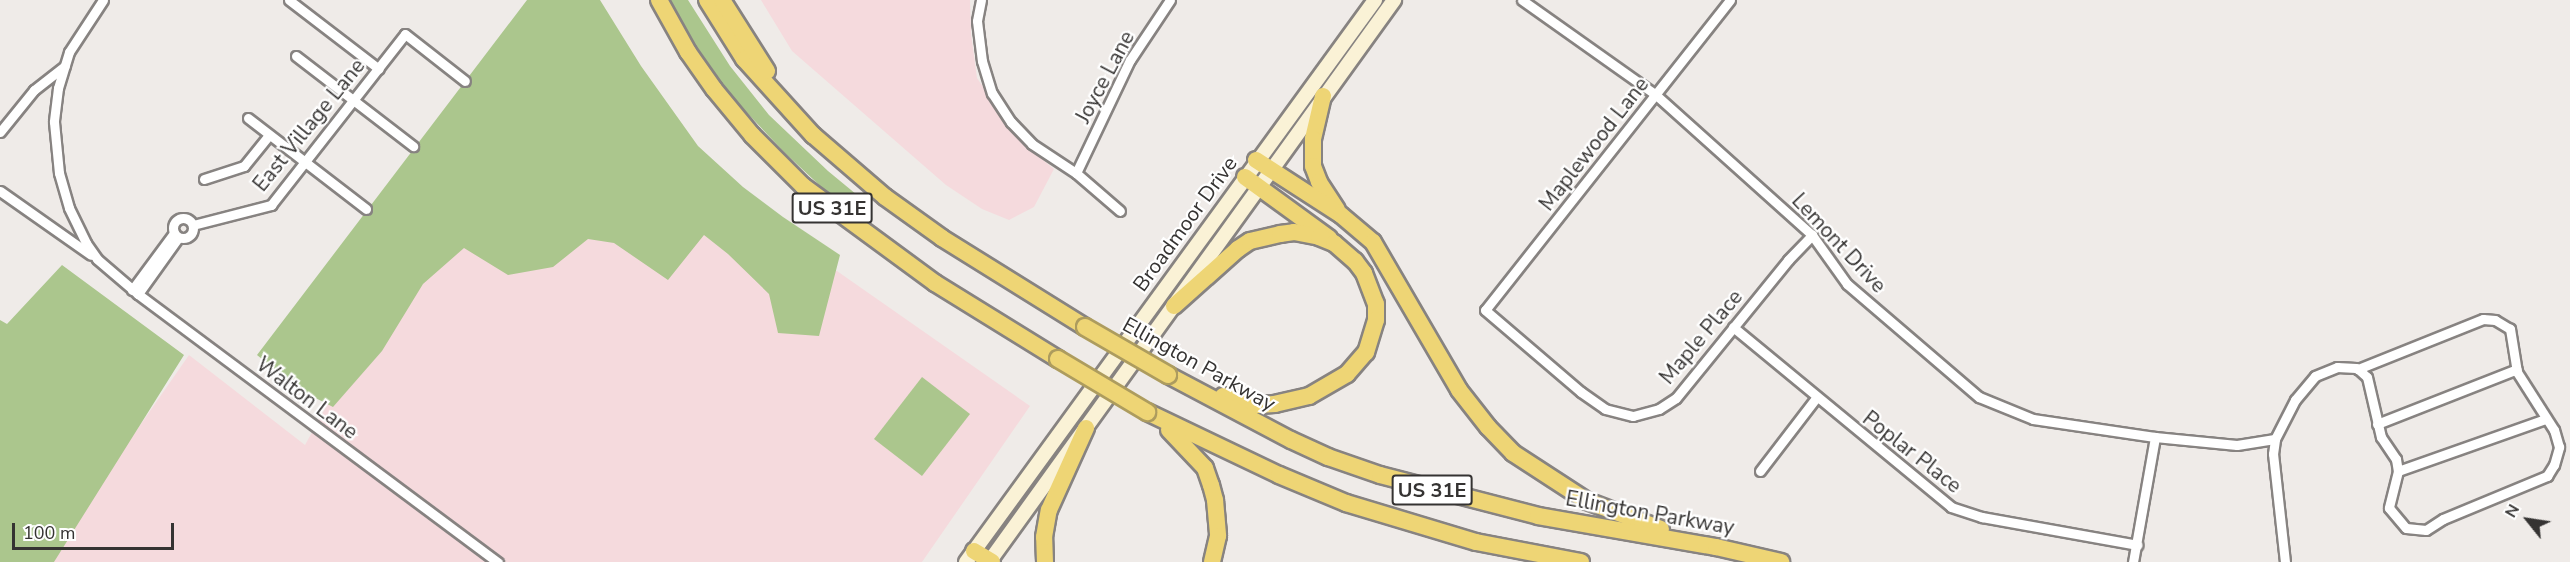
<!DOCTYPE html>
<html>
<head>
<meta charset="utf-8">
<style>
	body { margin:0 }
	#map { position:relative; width:2570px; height:562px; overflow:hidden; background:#efebe8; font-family:"Nunito Sans",sans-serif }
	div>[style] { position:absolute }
	.education>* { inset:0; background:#f5dadd }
	.green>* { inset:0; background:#abc68d }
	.roads { filter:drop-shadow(2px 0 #878381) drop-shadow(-2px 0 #878381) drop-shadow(0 2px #878381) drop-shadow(0 -2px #878381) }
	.street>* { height:9px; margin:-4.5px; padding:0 4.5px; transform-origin:4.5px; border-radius:4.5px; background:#fff }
	.street>.ring { margin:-4.5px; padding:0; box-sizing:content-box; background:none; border:9px solid #fff; border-radius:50% }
	.secondary>* { height:14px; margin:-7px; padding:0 7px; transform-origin:7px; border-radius:7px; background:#faf2d6 }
	.highway>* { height:16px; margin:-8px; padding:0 8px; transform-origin:8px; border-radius:8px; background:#eed575 }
	.bridges { filter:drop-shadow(2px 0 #ad9c5e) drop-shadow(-2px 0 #ad9c5e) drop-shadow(0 2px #ad9c5e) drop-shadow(0 -2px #ad9c5e) }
	.highway-bridge>* { height:16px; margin:-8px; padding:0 8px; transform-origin:8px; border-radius:8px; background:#eed575 }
	span { translate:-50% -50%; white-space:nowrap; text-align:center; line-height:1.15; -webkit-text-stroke:4.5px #fff; paint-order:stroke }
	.shield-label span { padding:2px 4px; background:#fff; border:2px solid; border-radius:4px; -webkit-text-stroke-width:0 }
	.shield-label { font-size:20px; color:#353332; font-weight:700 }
	.street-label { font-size:21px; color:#353332 }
	.north { position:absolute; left:2498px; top:490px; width:60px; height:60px; -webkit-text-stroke:4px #fff; paint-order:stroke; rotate:300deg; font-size:16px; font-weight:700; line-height:24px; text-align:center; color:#353332 }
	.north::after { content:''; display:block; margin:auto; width:21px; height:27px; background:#353332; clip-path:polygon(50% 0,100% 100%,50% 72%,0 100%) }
	.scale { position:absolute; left:12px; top:523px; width:162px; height:27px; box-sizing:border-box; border:3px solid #353332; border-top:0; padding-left:8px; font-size:18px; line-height:21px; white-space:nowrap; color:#353332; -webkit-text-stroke:4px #fff; paint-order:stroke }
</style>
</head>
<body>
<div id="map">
	<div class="education">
		<div style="clip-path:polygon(761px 0,970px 0,971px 34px,977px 78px,1021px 142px,1054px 169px,1034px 207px,1009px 220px,982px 209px,946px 185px,792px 51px)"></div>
		<div style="clip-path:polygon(754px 213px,1030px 406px,922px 562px,45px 562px,189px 355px,305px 445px,326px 407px,420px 274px,477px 219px)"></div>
	</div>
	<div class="green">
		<div style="clip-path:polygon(527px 0,600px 0,641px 66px,698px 146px,743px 187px,783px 217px,840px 255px,819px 336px,778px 333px,769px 294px,728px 254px,704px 235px,668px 280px,614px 243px,588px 239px,553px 267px,508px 275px,464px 248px,423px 284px,382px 351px,333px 407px,300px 390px,257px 355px)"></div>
		<div style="clip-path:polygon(669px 0,688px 0,730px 66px,769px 115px,828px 171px,868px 204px,870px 212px,864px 214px,831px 196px,785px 153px,733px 98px,696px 47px)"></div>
		<div style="clip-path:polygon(62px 265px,184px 355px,54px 562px,0 562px,0 320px,7px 324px)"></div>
		<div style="clip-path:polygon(922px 377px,970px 414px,922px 476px,874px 439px)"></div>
	</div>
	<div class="roads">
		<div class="street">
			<div style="left:103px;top:0;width:62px;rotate:123.2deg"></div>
			<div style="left:69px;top:52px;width:38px;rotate:107deg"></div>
			<div style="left:58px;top:88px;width:34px;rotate:97deg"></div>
			<div style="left:54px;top:122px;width:51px;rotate:84.4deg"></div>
			<div style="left:59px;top:173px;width:36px;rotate:74deg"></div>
			<div style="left:69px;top:208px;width:39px;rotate:64deg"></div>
			<div style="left:86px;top:243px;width:19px;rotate:55deg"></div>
			<div style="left:97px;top:259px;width:54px;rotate:40.5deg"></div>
			<div style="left:138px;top:294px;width:449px;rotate:36.7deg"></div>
			<div style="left:289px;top:0;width:113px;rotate:37.5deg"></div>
			<div style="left:981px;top:0;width:21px;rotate:101deg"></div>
			<div style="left:977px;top:21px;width:40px;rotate:82.9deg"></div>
			<div style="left:982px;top:61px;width:34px;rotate:73deg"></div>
			<div style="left:992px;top:93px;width:35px;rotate:57deg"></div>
			<div style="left:1011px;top:122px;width:30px;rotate:46deg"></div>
			<div style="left:1032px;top:144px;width:53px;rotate:33.4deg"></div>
			<div style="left:1076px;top:173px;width:58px;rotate:40.8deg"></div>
			<div style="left:1522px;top:0;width:164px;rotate:35.3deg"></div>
			<div style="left:1656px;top:95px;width:210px;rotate:41.9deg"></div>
			<div style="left:1812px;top:235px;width:60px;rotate:54.5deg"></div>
			<div style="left:1847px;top:284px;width:174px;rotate:40.6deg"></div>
			<div style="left:1979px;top:397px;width:58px;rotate:22.2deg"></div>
			<div style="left:2033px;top:419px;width:123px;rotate:8.4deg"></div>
			<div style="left:2155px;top:437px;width:82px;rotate:5.6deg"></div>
			<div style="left:2237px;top:445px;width:38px;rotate:-9deg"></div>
			<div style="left:1730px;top:0;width:395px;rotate:128.3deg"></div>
			<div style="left:1485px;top:310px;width:126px;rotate:40.5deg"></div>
			<div style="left:1581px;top:392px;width:29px;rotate:35deg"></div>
			<div style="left:1605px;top:409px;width:29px;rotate:14deg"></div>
			<div style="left:1633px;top:416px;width:27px;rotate:-15deg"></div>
			<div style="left:1659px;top:409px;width:20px;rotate:-33deg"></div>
			<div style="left:1676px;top:398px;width:178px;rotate:-50.9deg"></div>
			<div style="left:1788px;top:260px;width:35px;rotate:-46deg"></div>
			<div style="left:296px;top:56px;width:148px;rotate:37.6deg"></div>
			<div style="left:248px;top:118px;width:149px;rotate:37.6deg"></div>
			<div style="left:0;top:132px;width:54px;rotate:-51deg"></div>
			<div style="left:34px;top:90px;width:39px;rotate:-38deg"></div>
			<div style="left:1076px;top:173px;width:125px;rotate:-64.5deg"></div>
			<div style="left:1130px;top:60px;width:72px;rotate:-56.3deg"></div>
			<div style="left:204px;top:179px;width:42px;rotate:-18deg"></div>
			<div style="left:244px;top:166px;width:40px;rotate:-51deg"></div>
			<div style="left:0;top:191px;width:111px;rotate:35.1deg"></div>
			<div class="ring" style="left:173px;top:218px;width:11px;height:11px"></div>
			<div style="left:193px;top:225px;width:81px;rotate:-14.4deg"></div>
			<div style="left:271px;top:205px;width:217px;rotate:-51.9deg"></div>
			<div style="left:405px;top:34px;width:76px;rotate:38.1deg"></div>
			<div style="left:132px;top:290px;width:71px;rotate:-53.6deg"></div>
			<div style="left:138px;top:294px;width:69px;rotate:-54.5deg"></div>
			<div style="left:1733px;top:327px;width:283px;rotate:39.5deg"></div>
			<div style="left:1951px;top:507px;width:33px;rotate:18deg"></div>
			<div style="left:1982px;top:517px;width:158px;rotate:10.2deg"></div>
			<div style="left:2377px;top:424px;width:150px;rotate:-21.4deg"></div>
			<div style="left:1760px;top:471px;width:92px;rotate:-52.5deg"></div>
			<div style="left:2398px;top:471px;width:157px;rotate:-19.4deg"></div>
			<div style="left:2133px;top:562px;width:127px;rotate:-80deg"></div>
			<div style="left:2285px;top:562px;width:109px;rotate:-96.3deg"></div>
			<div style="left:2273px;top:454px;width:15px;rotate:-82deg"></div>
			<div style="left:2275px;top:439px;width:44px;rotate:-62.9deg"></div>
			<div style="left:2295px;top:400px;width:31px;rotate:-50deg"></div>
			<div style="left:2315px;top:376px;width:24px;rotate:-22deg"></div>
			<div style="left:2337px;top:367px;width:19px;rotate:3deg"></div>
			<div style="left:2356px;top:368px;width:2px;rotate:27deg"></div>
			<div style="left:2358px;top:369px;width:12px;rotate:42deg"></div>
			<div style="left:2367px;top:377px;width:62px;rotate:76.9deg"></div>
			<div style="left:2381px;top:437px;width:27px;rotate:56deg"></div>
			<div style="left:2396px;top:459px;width:12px;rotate:81deg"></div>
			<div style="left:2398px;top:471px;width:38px;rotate:104deg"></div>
			<div style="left:2389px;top:508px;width:26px;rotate:50deg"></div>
			<div style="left:2406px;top:528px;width:20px;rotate:6deg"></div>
			<div style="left:2426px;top:530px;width:20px;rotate:-33deg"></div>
			<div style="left:2443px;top:519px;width:113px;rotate:-22.5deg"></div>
			<div style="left:2547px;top:476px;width:13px;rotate:-58deg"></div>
			<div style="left:2554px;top:465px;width:19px;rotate:-74deg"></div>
			<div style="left:2559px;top:447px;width:18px;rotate:-106deg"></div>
			<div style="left:2554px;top:430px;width:69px;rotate:-122.5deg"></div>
			<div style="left:2517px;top:372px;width:44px;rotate:-99.2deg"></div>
			<div style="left:2510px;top:329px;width:17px;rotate:-149deg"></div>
			<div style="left:2495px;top:320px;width:12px;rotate:-175deg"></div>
			<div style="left:2483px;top:319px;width:135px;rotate:158.2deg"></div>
		</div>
		<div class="secondary">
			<div style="left:966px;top:562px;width:695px;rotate:-53.95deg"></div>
			<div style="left:989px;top:562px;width:693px;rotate:-54.22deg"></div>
		</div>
		<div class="highway">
			<div style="left:659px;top:0;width:60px;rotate:60.9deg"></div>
			<div style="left:688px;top:52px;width:45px;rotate:54.9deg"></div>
			<div style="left:714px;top:89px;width:60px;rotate:50.4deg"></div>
			<div style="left:752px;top:135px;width:72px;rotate:45deg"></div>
			<div style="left:803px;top:186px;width:164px;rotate:36.3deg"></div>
			<div style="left:935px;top:283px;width:145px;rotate:31.7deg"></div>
			<div style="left:707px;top:0;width:70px;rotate:57.9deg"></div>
			<div style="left:744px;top:59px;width:103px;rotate:47.8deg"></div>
			<div style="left:813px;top:135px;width:95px;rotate:40.7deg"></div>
			<div style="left:885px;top:197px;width:70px;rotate:35.7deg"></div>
			<div style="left:942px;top:238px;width:168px;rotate:31.9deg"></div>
			<div style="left:722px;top:0;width:84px;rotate:57.6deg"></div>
			<div style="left:1323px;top:96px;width:44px;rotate:103.1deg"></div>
			<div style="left:1313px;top:139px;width:27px;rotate:90deg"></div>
			<div style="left:1313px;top:166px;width:17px;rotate:69deg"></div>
			<div style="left:1319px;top:182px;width:33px;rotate:57deg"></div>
			<div style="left:1256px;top:160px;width:101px;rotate:32.9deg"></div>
			<div style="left:1341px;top:215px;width:42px;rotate:40.2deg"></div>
			<div style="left:1373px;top:242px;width:171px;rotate:59.8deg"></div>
			<div style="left:1459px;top:390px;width:47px;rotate:51.9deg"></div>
			<div style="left:1488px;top:427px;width:36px;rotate:46deg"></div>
			<div style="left:1513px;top:453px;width:88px;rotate:33deg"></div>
			<div style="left:1587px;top:501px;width:79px;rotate:20.7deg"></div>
			<div style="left:1245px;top:177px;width:104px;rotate:36deg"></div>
			<div style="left:1174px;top:306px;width:86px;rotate:-41.7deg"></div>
			<div style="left:1238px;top:249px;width:14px;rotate:-34deg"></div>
			<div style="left:1250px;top:241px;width:31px;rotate:-13deg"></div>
			<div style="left:1280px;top:234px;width:14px;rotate:-8deg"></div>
			<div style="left:1294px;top:232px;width:25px;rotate:11deg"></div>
			<div style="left:1319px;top:237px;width:16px;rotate:22deg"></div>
			<div style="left:1334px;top:243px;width:28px;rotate:41deg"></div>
			<div style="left:1355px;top:261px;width:15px;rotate:53deg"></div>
			<div style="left:1364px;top:273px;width:33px;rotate:69deg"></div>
			<div style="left:1376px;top:304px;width:16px;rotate:90deg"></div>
			<div style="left:1376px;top:320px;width:34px;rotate:107deg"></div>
			<div style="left:1366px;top:352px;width:29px;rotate:131deg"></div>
			<div style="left:1347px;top:374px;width:44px;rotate:149.9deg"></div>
			<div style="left:1309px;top:396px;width:35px;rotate:167deg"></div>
			<div style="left:1275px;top:404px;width:18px;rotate:177deg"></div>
			<div style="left:1257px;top:405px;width:35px;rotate:-165deg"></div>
			<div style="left:1168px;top:375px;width:139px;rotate:27.9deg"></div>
			<div style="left:1291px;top:440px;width:41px;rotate:24.7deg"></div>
			<div style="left:1328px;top:457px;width:55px;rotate:19.1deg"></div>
			<div style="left:1380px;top:475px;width:163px;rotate:14.5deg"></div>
			<div style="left:1538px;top:516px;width:181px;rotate:9.9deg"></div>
			<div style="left:1716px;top:547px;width:67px;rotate:13deg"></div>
			<div style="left:1147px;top:412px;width:146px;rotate:25.5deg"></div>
			<div style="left:1279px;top:475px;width:73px;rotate:22.7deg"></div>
			<div style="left:1346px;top:503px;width:136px;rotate:16.7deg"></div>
			<div style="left:1476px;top:542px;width:107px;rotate:10.8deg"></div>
			<div style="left:1169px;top:430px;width:52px;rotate:46.5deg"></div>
			<div style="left:1205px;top:468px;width:18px;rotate:71deg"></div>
			<div style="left:1211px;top:485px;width:16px;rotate:75deg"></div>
			<div style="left:1215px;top:500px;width:36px;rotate:85deg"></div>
			<div style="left:1218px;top:536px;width:27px;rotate:103deg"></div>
			<div style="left:974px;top:551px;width:21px;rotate:31deg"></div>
			<div style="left:1045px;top:562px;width:25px;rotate:-92deg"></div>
			<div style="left:1044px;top:537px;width:27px;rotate:-80deg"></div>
			<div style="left:1049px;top:510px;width:90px;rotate:-65.7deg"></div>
		</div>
	</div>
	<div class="bridges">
		<div class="highway-bridge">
			<div style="left:1085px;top:327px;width:96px;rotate:30deg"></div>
			<div style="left:1058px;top:359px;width:104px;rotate:30.8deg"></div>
		</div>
	</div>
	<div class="shield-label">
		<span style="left:832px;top:208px">US 31E</span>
		<span style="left:1432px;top:490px">US 31E</span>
	</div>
	<div class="street-label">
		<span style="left:1105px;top:77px;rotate:-62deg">Joyce Lane</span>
		<span style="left:309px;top:125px;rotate:-51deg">East Village Lane</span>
		<span style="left:1594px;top:144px;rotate:-52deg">Maplewood Lane</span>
		<span style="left:1185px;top:224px;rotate:-54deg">Broadmoor Drive</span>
		<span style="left:1839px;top:243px;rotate:47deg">Lemont Drive</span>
		<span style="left:1701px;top:337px;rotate:-50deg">Maple Place</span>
		<span style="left:1199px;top:364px;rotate:29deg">Ellington Parkway</span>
		<span style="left:307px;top:398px;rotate:37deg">Walton Lane</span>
		<span style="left:1912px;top:452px;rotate:38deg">Poplar Place</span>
		<span style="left:1650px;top:513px;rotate:10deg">Ellington Parkway</span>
	</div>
	<div class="north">N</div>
	<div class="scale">100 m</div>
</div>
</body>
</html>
